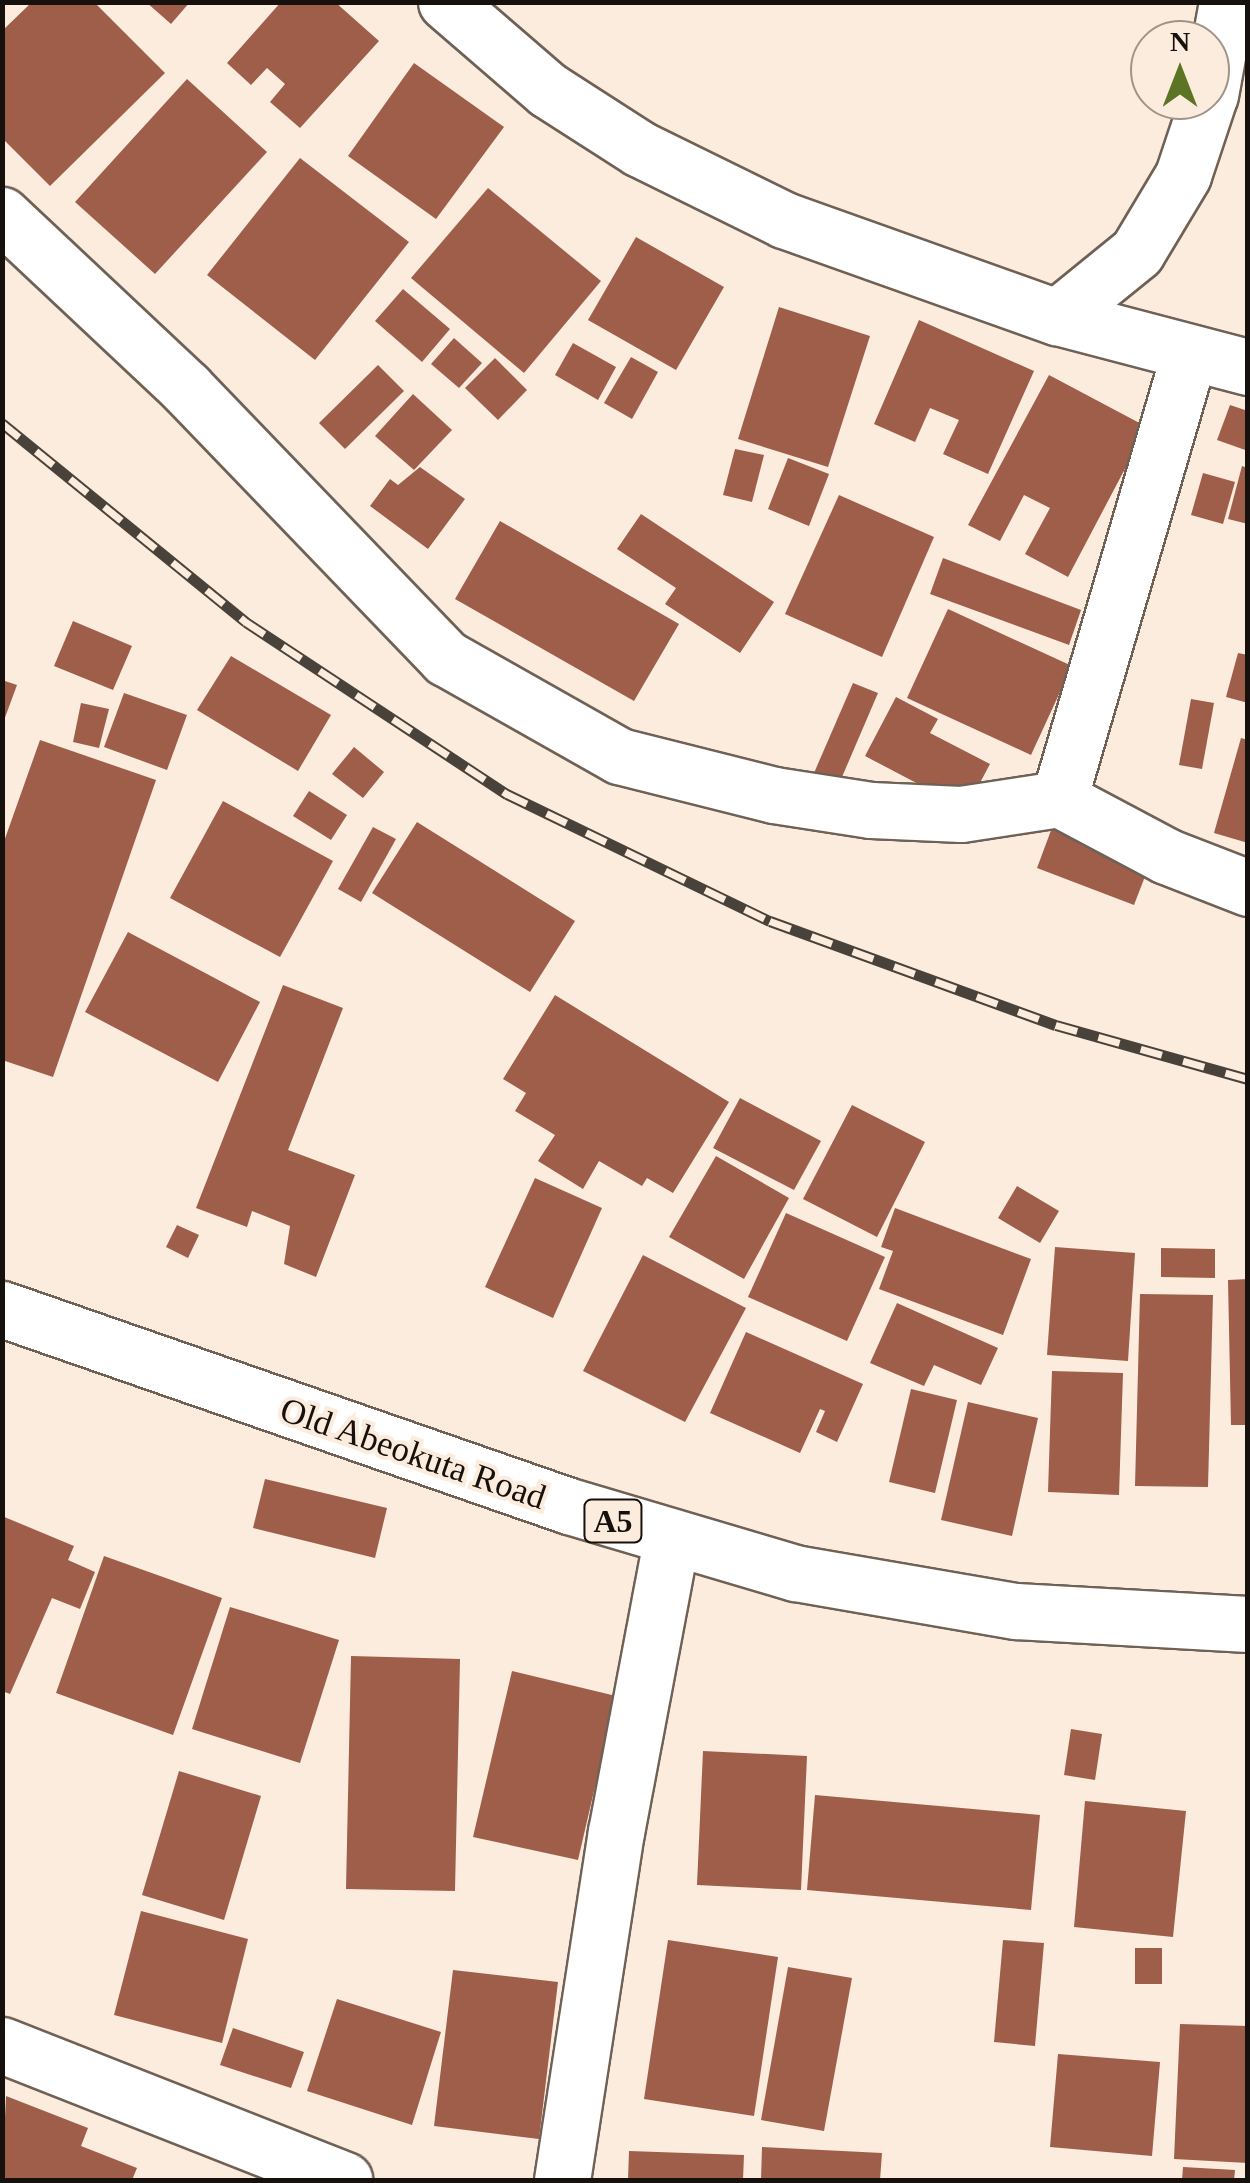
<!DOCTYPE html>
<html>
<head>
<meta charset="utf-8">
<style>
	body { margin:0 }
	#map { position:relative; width:1250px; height:2183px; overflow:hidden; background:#fcecdd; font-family:Georgia,serif }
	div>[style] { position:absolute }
	.building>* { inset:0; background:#9f5e4a }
	.roads { filter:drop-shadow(2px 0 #6f6155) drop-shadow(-2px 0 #6f6155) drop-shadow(0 2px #6f6155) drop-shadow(0 -2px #6f6155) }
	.street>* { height:55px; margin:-27.5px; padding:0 27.5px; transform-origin:27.5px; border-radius:27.5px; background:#fff }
	.highway>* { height:55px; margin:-27.5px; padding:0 27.5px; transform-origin:27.5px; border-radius:27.5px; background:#fff }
	.rail>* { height:11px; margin-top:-5.5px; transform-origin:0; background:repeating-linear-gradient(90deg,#fcecdd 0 22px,#49423a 0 44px); box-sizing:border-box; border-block:2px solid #49423a }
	span { translate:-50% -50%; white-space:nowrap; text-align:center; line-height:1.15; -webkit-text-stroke:8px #fcecdd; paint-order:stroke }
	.shield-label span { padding:2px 8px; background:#fcecdd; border:2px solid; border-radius:8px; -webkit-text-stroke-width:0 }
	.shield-label { font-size:32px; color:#16110c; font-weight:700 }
	.street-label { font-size:35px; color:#16110c }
	.frame { position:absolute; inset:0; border:5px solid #16110c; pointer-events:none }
	.north { position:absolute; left:1130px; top:20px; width:100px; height:100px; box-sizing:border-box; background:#fcecdd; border:2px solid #a09489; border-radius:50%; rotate:0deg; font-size:28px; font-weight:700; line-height:40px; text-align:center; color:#16110c }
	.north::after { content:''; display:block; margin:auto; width:35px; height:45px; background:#5e7425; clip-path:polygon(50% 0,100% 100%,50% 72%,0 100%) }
</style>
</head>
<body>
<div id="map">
	<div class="building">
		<div style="clip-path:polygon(32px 2px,94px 2px,165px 73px,50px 186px,2px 138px,2px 31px)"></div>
		<div style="clip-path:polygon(146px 2px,190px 2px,171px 24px)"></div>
		<div style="clip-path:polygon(281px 2px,335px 2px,379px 41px,300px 128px,270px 102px,285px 84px,267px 68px,251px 85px,227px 63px)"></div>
		<div style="clip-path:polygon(414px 63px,504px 127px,436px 219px,348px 156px)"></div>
		<div style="clip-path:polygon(187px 79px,267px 152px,155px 274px,75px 202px)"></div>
		<div style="clip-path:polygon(300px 158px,409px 242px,315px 360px,207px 275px)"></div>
		<div style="clip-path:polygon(488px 188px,601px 281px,524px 373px,411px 278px)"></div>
		<div style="clip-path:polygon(636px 237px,724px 287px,676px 370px,588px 320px)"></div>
		<div style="clip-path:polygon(403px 289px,450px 329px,422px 362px,375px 321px)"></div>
		<div style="clip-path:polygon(779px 307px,870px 336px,828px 467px,738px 439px)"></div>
		<div style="clip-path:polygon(919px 320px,1034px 371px,988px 474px,943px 454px,959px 420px,930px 408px,915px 442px,874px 424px)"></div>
		<div style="clip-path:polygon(454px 338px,482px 363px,459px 388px,431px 364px)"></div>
		<div style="clip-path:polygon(573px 343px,616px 367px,598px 400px,555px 375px)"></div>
		<div style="clip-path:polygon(631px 357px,658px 372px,632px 419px,604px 403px)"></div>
		<div style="clip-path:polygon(495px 358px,527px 390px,498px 420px,465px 388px)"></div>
		<div style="clip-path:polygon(378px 365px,404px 391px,345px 449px,319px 423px)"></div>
		<div style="clip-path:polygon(1049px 375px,1147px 427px,1068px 577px,1025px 554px,1050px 508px,1024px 495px,1000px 541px,968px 525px)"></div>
		<div style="clip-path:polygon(413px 394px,452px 430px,414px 470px,375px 436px)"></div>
		<div style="clip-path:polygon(1230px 405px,1248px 411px,1248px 451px,1217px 440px)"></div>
		<div style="clip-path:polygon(735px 449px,764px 455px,752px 502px,723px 495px)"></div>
		<div style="clip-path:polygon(788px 458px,829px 474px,809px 526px,768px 509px)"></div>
		<div style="clip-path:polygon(1242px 466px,1248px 468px,1248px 524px,1228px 519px)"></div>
		<div style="clip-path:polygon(420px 467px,465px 499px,428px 549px,370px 506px,390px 479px,398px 485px)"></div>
		<div style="clip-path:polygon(1203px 473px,1235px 482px,1223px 524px,1191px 515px)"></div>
		<div style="clip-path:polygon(839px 495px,934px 537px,882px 657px,785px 614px)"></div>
		<div style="clip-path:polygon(641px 514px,774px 602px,740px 653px,665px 604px,676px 588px,617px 549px)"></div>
		<div style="clip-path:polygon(500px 521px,679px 624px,634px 701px,455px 599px)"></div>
		<div style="clip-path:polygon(943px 558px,1081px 610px,1069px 645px,930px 594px)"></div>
		<div style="clip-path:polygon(948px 609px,1072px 666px,1031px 755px,907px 698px)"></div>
		<div style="clip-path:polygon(73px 621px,132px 646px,113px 690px,54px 666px)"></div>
		<div style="clip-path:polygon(1238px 653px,1248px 655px,1248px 703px,1226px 697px)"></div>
		<div style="clip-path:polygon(231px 656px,331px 715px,298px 771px,197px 710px)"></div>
		<div style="clip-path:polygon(2px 680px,17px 685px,3px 723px,2px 723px)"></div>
		<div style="clip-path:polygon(853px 683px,878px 693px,839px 784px,814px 773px)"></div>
		<div style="clip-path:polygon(124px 693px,187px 715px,167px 770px,104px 747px)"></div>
		<div style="clip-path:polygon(896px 697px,938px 719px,930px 733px,990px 764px,966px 809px,865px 756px)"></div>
		<div style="clip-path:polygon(1191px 699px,1214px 703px,1202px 769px,1179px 765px)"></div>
		<div style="clip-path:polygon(81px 703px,109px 709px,99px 748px,73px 742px)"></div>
		<div style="clip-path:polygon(1241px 738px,1248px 740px,1248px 843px,1214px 833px)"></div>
		<div style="clip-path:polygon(40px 740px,156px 780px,53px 1077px,2px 1060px,2px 847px)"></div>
		<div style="clip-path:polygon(354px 747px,384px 772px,363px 798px,332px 774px)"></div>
		<div style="clip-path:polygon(309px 791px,347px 815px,331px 840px,293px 816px)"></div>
		<div style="clip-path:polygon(223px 801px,333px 861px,280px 957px,170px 898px)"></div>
		<div style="clip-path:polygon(1056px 817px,1154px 853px,1134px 905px,1037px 868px)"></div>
		<div style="clip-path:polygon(417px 822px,575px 921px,530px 992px,372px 893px)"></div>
		<div style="clip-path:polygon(373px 827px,396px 839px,361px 902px,338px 889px)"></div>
		<div style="clip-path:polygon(128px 932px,260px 1002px,218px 1082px,85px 1012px)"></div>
		<div style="clip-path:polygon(283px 985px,343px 1008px,288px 1150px,355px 1175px,316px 1277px,284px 1264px,290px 1226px,252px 1211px,247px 1227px,196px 1208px)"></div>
		<div style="clip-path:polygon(555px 995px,729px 1102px,673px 1193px,647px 1178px,642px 1186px,599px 1161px,583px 1189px,538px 1161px,555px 1135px,515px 1111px,526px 1093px,503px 1079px)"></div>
		<div style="clip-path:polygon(740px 1098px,821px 1141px,794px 1190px,713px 1148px)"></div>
		<div style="clip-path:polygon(852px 1105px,925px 1142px,877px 1237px,803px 1199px)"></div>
		<div style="clip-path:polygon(716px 1156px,789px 1198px,744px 1279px,669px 1237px)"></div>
		<div style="clip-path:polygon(535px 1178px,602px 1208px,553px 1318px,485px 1287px)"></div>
		<div style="clip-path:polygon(1017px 1186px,1059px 1211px,1040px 1243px,998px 1218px)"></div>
		<div style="clip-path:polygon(895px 1208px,1031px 1259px,1003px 1335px,879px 1289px,893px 1251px,881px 1247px)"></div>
		<div style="clip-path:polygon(786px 1213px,885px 1257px,847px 1341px,748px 1297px)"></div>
		<div style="clip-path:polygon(177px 1225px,199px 1235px,188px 1258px,166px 1247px)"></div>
		<div style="clip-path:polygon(1055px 1247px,1135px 1253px,1128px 1361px,1047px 1355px)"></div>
		<div style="clip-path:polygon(1161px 1248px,1215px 1249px,1215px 1278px,1161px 1277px)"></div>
		<div style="clip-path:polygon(643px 1255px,746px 1308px,685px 1422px,583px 1371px)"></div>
		<div style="clip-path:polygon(1248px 1279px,1248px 1425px,1231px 1425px,1228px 1280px)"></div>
		<div style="clip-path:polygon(1140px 1294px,1213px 1295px,1208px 1487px,1135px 1486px)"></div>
		<div style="clip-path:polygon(897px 1303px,998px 1348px,981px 1385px,934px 1365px,924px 1386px,870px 1363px)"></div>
		<div style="clip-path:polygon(746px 1332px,863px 1384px,837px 1442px,816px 1432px,825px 1411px,820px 1409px,800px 1453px,710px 1413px)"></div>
		<div style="clip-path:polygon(1052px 1371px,1123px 1373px,1119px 1495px,1048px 1492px)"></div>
		<div style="clip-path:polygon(911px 1389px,957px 1400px,935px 1493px,889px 1482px)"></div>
		<div style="clip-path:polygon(968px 1402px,1038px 1418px,1012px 1536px,941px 1520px)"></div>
		<div style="clip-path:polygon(265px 1479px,387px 1508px,375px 1558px,253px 1528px)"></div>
		<div style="clip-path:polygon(2px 1516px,74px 1546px,68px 1560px,95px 1572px,80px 1609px,52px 1598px,10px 1694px,2px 1691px)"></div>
		<div style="clip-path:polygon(104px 1556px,222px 1598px,173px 1735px,56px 1693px)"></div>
		<div style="clip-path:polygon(230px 1607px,339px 1640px,300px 1763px,192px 1729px)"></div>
		<div style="clip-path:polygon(351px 1656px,460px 1659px,455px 1891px,346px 1889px)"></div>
		<div style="clip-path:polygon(512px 1671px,616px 1696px,578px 1860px,473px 1837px)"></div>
		<div style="clip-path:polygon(1071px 1729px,1102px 1734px,1095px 1780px,1064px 1775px)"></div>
		<div style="clip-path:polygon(703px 1751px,807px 1756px,801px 1890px,697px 1885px)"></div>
		<div style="clip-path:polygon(179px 1771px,261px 1796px,224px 1920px,142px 1895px)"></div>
		<div style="clip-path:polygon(815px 1795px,1040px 1815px,1031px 1910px,807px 1890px)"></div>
		<div style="clip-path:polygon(1085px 1801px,1186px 1811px,1173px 1937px,1074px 1927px)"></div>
		<div style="clip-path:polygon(141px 1911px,248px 1939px,222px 2043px,114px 2015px)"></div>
		<div style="clip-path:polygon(668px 1940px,778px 1957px,754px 2116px,644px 2099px)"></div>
		<div style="clip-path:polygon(1003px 1940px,1044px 1943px,1035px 2046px,994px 2042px)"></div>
		<div style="clip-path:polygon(1135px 1948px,1162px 1948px,1162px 1984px,1135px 1984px)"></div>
		<div style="clip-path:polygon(788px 1967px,852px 1978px,824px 2131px,761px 2120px)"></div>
		<div style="clip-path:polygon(453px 1970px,558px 1982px,539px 2139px,434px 2126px)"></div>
		<div style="clip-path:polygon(337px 1999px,441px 2032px,412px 2125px,307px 2091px)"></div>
		<div style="clip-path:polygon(1180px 2024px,1248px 2026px,1248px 2163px,1174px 2159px)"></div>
		<div style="clip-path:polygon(233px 2028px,304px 2052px,291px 2088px,220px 2065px)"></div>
		<div style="clip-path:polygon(1058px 2054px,1160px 2062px,1152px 2156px,1050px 2147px)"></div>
		<div style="clip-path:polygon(6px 2096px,88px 2128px,81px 2146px,137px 2168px,132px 2180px,2px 2180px)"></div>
		<div style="clip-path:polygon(762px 2147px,882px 2153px,880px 2180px,761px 2180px)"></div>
		<div style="clip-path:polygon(629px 2151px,744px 2155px,743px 2180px,628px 2180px)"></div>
		<div style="clip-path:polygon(1183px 2167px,1235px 2170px,1234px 2180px,1182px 2180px)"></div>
	</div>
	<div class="roads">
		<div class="street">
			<div style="left:446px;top:2px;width:135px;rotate:40.8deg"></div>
			<div style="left:548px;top:90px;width:109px;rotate:32.7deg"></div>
			<div style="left:640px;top:149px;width:161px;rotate:26.2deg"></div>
			<div style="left:784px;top:220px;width:290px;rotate:19.6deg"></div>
			<div style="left:1057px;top:317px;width:197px;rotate:14.7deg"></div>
			<div style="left:1210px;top:95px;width:95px;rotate:-79.6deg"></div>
			<div style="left:2px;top:215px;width:253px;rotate:43.2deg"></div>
			<div style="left:186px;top:388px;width:375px;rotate:46.1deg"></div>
			<div style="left:446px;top:658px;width:199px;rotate:29.5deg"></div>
			<div style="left:619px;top:756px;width:160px;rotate:14.1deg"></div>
			<div style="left:774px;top:795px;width:98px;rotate:8.8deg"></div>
			<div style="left:871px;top:810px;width:90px;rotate:2.5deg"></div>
			<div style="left:961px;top:814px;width:99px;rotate:-8.7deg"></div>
			<div style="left:1059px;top:799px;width:121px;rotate:28deg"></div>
			<div style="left:1166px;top:856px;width:88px;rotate:21.3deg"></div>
			<div style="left:1057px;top:317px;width:103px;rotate:-39.1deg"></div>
			<div style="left:1137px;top:252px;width:90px;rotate:-59.1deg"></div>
			<div style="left:1183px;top:175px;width:79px;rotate:-71.6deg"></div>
			<div style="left:1059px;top:799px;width:465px;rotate:-73.7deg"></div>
			<div style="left:2px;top:2045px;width:368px;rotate:21.5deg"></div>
			<div style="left:562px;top:2180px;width:352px;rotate:-81.2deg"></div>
			<div style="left:616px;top:1832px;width:297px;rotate:-79.3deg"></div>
		</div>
		<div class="highway">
			<div style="left:2px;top:1309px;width:600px;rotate:19.16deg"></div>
			<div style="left:569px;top:1506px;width:236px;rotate:16.5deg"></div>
			<div style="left:795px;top:1573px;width:224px;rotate:9.8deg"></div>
			<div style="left:1016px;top:1611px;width:232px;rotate:3.2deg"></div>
		</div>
	</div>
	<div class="rail">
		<div style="left:2px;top:423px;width:315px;rotate:39.2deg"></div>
		<div style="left:246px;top:622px;width:313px;rotate:33.4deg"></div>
		<div style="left:507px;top:794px;width:292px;rotate:25.8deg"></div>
		<div style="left:770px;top:921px;width:304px;rotate:20deg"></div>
		<div style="left:1056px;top:1025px;width:199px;rotate:15.7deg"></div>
	</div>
	<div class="shield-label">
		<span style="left:613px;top:1521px">A5</span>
	</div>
	<div class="street-label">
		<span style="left:413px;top:1454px;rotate:19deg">Old Abeokuta Road</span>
	</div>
	<div class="frame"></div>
	<div class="north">N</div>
</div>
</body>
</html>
